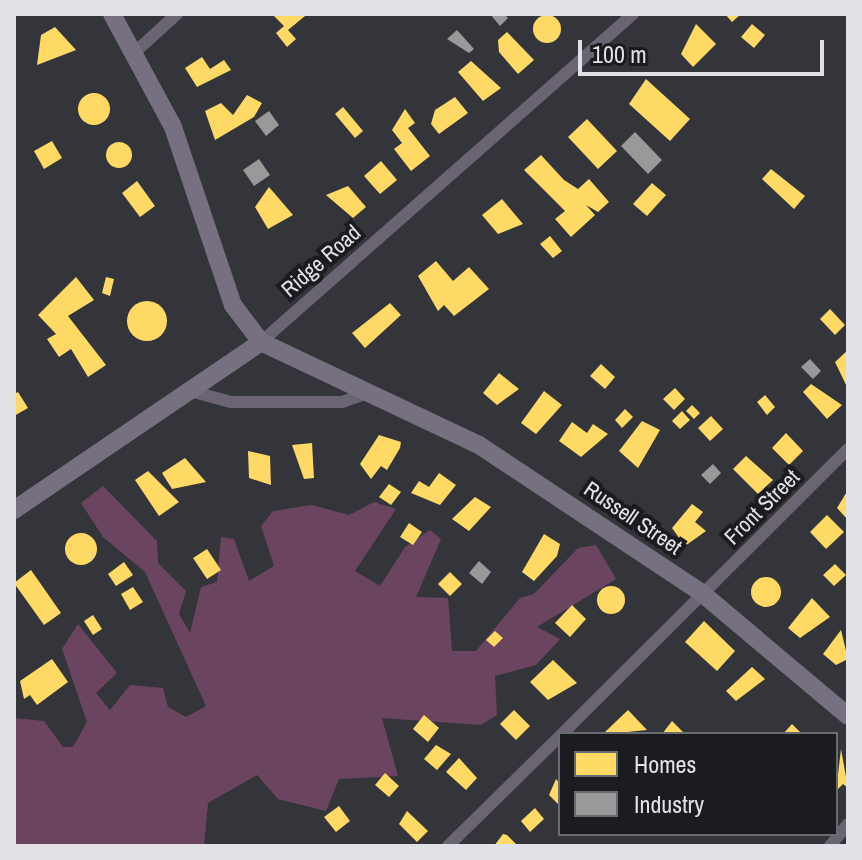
<!DOCTYPE html>
<html>
<head>
<meta charset="utf-8">
<style>
	body { margin:0 }
	#map { position:relative; width:862px; height:860px; overflow:hidden; background:#34353a; font-family:"Archivo Narrow",sans-serif }
	div>[style] { position:absolute }
	.green>* { inset:0; background:#6b455f }
	.homes>* { inset:0; background:#ffd966 }
	.round { border-radius:50% }
	.industry>* { inset:0; background:#999 }
	.minor>* { height:12px; margin:-6px; padding:0 6px; transform-origin:6px; border-radius:6px; background:#6b6573 }
	.secondary>* { height:18px; margin:-9px; padding:0 9px; transform-origin:9px; border-radius:9px; background:#777080 }
	span { translate:-50% -50%; white-space:nowrap; text-align:center; line-height:1.15; -webkit-text-stroke:8px #1b1c20; paint-order:stroke }
	.street-label { font-size:22px; color:#e1e2e7 }
	.frame { position:absolute; inset:0; border:16px solid #e1e2e7; pointer-events:none }
	.legend { position:absolute; left:558px; top:732px; width:280px; height:104px; box-sizing:border-box; background:#1b1c20; border:2px solid #6a6b70; margin:0; padding:10px 14px; list-style:none; font-size:24px; color:#e1e2e7 }
	.legend li { display:flex; align-items:center; gap:16px; height:40px }
	.legend b { width:40px; border:2px solid #6a6b70 }
	.scale { position:absolute; left:578px; top:40px; width:246px; height:36px; box-sizing:border-box; border:4px solid #e1e2e7; border-top:0; padding-left:10px; font-size:24px; line-height:28px; white-space:nowrap; color:#e1e2e7; -webkit-text-stroke:6px #1b1c20; paint-order:stroke }
</style>
</head>
<body>
<div id="map">
	<div class="green">
		<div style="clip-path:polygon(103px 486px,157px 541px,158px 563px,186px 591px,179px 614px,190px 633px,201px 587px,217px 582px,221px 537px,234px 539px,249px 581px,274px 566px,261px 526px,273px 511px,312px 505px,349px 515px,374px 502px,396px 509px,355px 571px,380px 586px,405px 547px,430px 530px,441px 539px,416px 597px,448px 598px,452px 651px,476px 651px,520px 598px,534px 594px,578px 548px,596px 545px,616px 579px,537px 627px,560px 639px,536px 665px,495px 676px,497px 715px,481px 725px,382px 718px,398px 776px,339px 779px,326px 811px,278px 799px,257px 775px,208px 803px,204px 846px,14px 846px,14px 718px,44px 721px,63px 747px,73px 747px,87px 722px,62px 649px,78px 624px,117px 673px,96px 693px,110px 710px,130px 685px,163px 688px,168px 707px,186px 717px,206px 706px,145px 572px,103px 537px,81px 503px)"></div>
	</div>
	<div class="homes">
		<div style="clip-path:polygon(272px 14px,305px 16px,288px 30px,296px 39px,287px 47px,276px 33px,284px 26px)"></div>
		<div style="clip-path:polygon(725px 14px,741px 14px,732px 22px)"></div>
		<div class="round" style="left:533px;top:15px;width:28px;height:28px"></div>
		<div style="clip-path:polygon(696px 24px,716px 44px,693px 67px,681px 54px)"></div>
		<div style="clip-path:polygon(752px 24px,765px 35px,754px 48px,741px 37px)"></div>
		<div style="clip-path:polygon(55px 27px,76px 50px,37px 65px,41px 35px)"></div>
		<div style="clip-path:polygon(507px 32px,534px 60px,518px 74px,499px 52px,498px 40px)"></div>
		<div style="clip-path:polygon(202px 57px,210px 69px,224px 60px,231px 70px,197px 87px,185px 68px)"></div>
		<div style="clip-path:polygon(471px 61px,501px 88px,483px 101px,458px 72px)"></div>
		<div style="clip-path:polygon(646px 79px,690px 119px,670px 141px,629px 104px)"></div>
		<div class="round" style="left:78px;top:93px;width:32px;height:32px"></div>
		<div style="clip-path:polygon(247px 95px,262px 103px,254px 117px,215px 140px,205px 111px,221px 103px,233px 115px)"></div>
		<div style="clip-path:polygon(455px 97px,468px 113px,439px 134px,431px 124px,435px 110px)"></div>
		<div style="clip-path:polygon(343px 107px,363px 131px,355px 138px,335px 114px)"></div>
		<div style="clip-path:polygon(405px 109px,415px 123px,408px 128px,430px 156px,411px 171px,394px 149px,402px 143px,392px 130px)"></div>
		<div style="clip-path:polygon(587px 119px,617px 151px,598px 169px,568px 137px)"></div>
		<div style="clip-path:polygon(52px 141px,62px 158px,44px 169px,34px 151px)"></div>
		<div class="round" style="left:106px;top:142px;width:26px;height:26px"></div>
		<div style="clip-path:polygon(541px 155px,564px 180px,578px 189px,589px 179px,609px 202px,598px 212px,586px 205px,595px 215px,571px 237px,555px 219px,565px 211px,524px 170px)"></div>
		<div style="clip-path:polygon(381px 161px,397px 180px,380px 194px,364px 176px)"></div>
		<div style="clip-path:polygon(771px 169px,805px 196px,794px 209px,762px 179px)"></div>
		<div style="clip-path:polygon(137px 181px,155px 206px,140px 217px,122px 193px)"></div>
		<div style="clip-path:polygon(652px 183px,666px 195px,647px 216px,633px 204px)"></div>
		<div style="clip-path:polygon(348px 186px,366px 207px,353px 218px,326px 195px)"></div>
		<div style="clip-path:polygon(269px 187px,293px 215px,268px 229px,255px 207px)"></div>
		<div style="clip-path:polygon(502px 199px,523px 224px,498px 234px,482px 215px)"></div>
		<div style="clip-path:polygon(550px 236px,562px 251px,553px 258px,540px 244px)"></div>
		<div style="clip-path:polygon(436px 261px,453px 281px,469px 267px,489px 289px,454px 316px,444px 305px,438px 311px,418px 276px)"></div>
		<div style="clip-path:polygon(76px 277px,94px 300px,68px 316px,106px 365px,88px 377px,71px 349px,59px 357px,47px 339px,56px 334px,38px 315px)"></div>
		<div style="clip-path:polygon(106px 277px,114px 279px,110px 296px,102px 293px)"></div>
		<div class="round" style="left:127px;top:301px;width:40px;height:40px"></div>
		<div style="clip-path:polygon(390px 303px,401px 315px,365px 348px,352px 333px)"></div>
		<div style="clip-path:polygon(830px 309px,845px 325px,835px 335px,820px 319px)"></div>
		<div style="clip-path:polygon(848px 350px,848px 389px,835px 362px)"></div>
		<div style="clip-path:polygon(601px 364px,615px 377px,605px 389px,590px 376px)"></div>
		<div style="clip-path:polygon(499px 373px,519px 389px,497px 405px,483px 393px)"></div>
		<div style="clip-path:polygon(811px 384px,842px 405px,827px 419px,803px 392px)"></div>
		<div style="clip-path:polygon(675px 388px,685px 399px,674px 410px,663px 399px)"></div>
		<div style="clip-path:polygon(544px 391px,562px 405px,536px 434px,521px 423px)"></div>
		<div style="clip-path:polygon(18px 392px,28px 408px,14px 416px,14px 394px)"></div>
		<div style="clip-path:polygon(765px 395px,775px 407px,767px 415px,757px 402px)"></div>
		<div style="clip-path:polygon(692px 405px,700px 413px,694px 419px,686px 411px)"></div>
		<div style="clip-path:polygon(625px 409px,633px 417px,622px 428px,615px 420px)"></div>
		<div style="clip-path:polygon(682px 411px,690px 420px,680px 429px,672px 421px)"></div>
		<div style="clip-path:polygon(711px 416px,723px 429px,710px 441px,698px 428px)"></div>
		<div style="clip-path:polygon(642px 421px,660px 430px,638px 468px,619px 451px)"></div>
		<div style="clip-path:polygon(572px 422px,587px 433px,593px 424px,608px 434px,581px 457px,559px 441px)"></div>
		<div style="clip-path:polygon(786px 433px,803px 451px,789px 465px,772px 448px)"></div>
		<div style="clip-path:polygon(379px 435px,401px 442px,400px 448px,387px 470px,381px 466px,371px 479px,360px 464px)"></div>
		<div style="clip-path:polygon(312px 443px,314px 478px,304px 479px,292px 445px)"></div>
		<div style="clip-path:polygon(248px 451px,270px 456px,271px 485px,249px 478px)"></div>
		<div style="clip-path:polygon(746px 456px,773px 480px,758px 494px,733px 469px)"></div>
		<div style="clip-path:polygon(185px 458px,206px 482px,172px 489px,162px 473px)"></div>
		<div style="clip-path:polygon(148px 471px,179px 502px,159px 516px,135px 480px)"></div>
		<div style="clip-path:polygon(439px 473px,456px 485px,440px 505px,411px 493px,419px 481px,429px 487px)"></div>
		<div style="clip-path:polygon(389px 484px,401px 492px,391px 505px,379px 497px)"></div>
		<div style="clip-path:polygon(848px 490px,848px 520px,837px 508px)"></div>
		<div style="clip-path:polygon(475px 497px,491px 507px,469px 531px,452px 519px)"></div>
		<div style="clip-path:polygon(692px 504px,703px 512px,695px 522px,706px 531px,685px 546px,672px 528px)"></div>
		<div style="clip-path:polygon(827px 515px,844px 532px,826px 549px,810px 532px)"></div>
		<div style="clip-path:polygon(409px 523px,422px 532px,413px 545px,400px 537px)"></div>
		<div class="round" style="left:65px;top:533px;width:32px;height:32px"></div>
		<div style="clip-path:polygon(544px 534px,560px 544px,557px 556px,534px 581px,522px 572px)"></div>
		<div style="clip-path:polygon(207px 549px,221px 570px,207px 579px,193px 558px)"></div>
		<div style="clip-path:polygon(124px 562px,133px 575px,116px 586px,108px 574px)"></div>
		<div style="clip-path:polygon(835px 564px,846px 575px,834px 586px,823px 575px)"></div>
		<div style="clip-path:polygon(31px 570px,61px 613px,44px 625px,14px 583px)"></div>
		<div style="clip-path:polygon(450px 572px,462px 584px,450px 596px,438px 584px)"></div>
		<div class="round" style="left:751px;top:577px;width:30px;height:30px"></div>
		<div class="round" style="left:597px;top:586px;width:28px;height:28px"></div>
		<div style="clip-path:polygon(133px 587px,143px 602px,130px 610px,121px 594px)"></div>
		<div style="clip-path:polygon(812px 598px,830px 617px,800px 638px,788px 628px)"></div>
		<div style="clip-path:polygon(572px 605px,586px 619px,570px 637px,555px 623px)"></div>
		<div style="clip-path:polygon(93px 615px,102px 629px,93px 635px,84px 621px)"></div>
		<div style="clip-path:polygon(704px 621px,735px 651px,717px 671px,685px 642px)"></div>
		<div style="clip-path:polygon(841px 630px,848px 659px,836px 665px,823px 654px)"></div>
		<div style="clip-path:polygon(495px 631px,503px 638px,494px 647px,486px 640px)"></div>
		<div style="clip-path:polygon(52px 659px,68px 682px,37px 705px,30px 695px,24px 699px,20px 681px)"></div>
		<div style="clip-path:polygon(553px 660px,577px 683px,548px 700px,530px 682px)"></div>
		<div style="clip-path:polygon(752px 667px,765px 679px,736px 701px,726px 691px)"></div>
		<div style="clip-path:polygon(514px 710px,530px 726px,516px 740px,500px 724px)"></div>
		<div style="clip-path:polygon(628px 710px,647px 730px,607px 734px,605px 732px)"></div>
		<div style="clip-path:polygon(424px 715px,439px 728px,428px 742px,413px 729px)"></div>
		<div style="clip-path:polygon(672px 721px,685px 734px,662px 734px)"></div>
		<div style="clip-path:polygon(792px 724px,802px 734px,783px 734px)"></div>
		<div style="clip-path:polygon(436px 745px,451px 754px,437px 770px,424px 759px)"></div>
		<div style="clip-path:polygon(841px 749px,848px 788px,843px 784px,836px 791px)"></div>
		<div style="clip-path:polygon(459px 758px,477px 778px,466px 790px,446px 772px)"></div>
		<div style="clip-path:polygon(385px 773px,399px 786px,389px 797px,375px 785px)"></div>
		<div style="clip-path:polygon(556px 779px,560px 784px,560px 806px,549px 795px)"></div>
		<div style="clip-path:polygon(339px 806px,350px 821px,336px 832px,324px 817px)"></div>
		<div style="clip-path:polygon(535px 808px,544px 819px,530px 832px,521px 821px)"></div>
		<div style="clip-path:polygon(407px 811px,428px 831px,417px 842px,399px 824px)"></div>
		<div style="clip-path:polygon(507px 835px,518px 846px,494px 846px,503px 834px)"></div>
	</div>
	<div class="industry">
		<div style="clip-path:polygon(490px 14px,504px 14px,508px 18px,500px 26px)"></div>
		<div style="clip-path:polygon(457px 30px,474px 49px,469px 53px,447px 39px)"></div>
		<div style="clip-path:polygon(269px 111px,279px 125px,266px 136px,255px 121px)"></div>
		<div style="clip-path:polygon(635px 132px,662px 160px,648px 174px,621px 146px)"></div>
		<div style="clip-path:polygon(259px 159px,270px 175px,254px 186px,243px 170px)"></div>
		<div style="clip-path:polygon(810px 359px,821px 371px,813px 379px,801px 367px)"></div>
		<div style="clip-path:polygon(713px 464px,721px 473px,710px 484px,701px 475px)"></div>
		<div style="clip-path:polygon(479px 561px,491px 572px,482px 584px,469px 573px)"></div>
	</div>
	<div class="minor">
		<div style="left:134px;top:53px;width:58px;rotate:-42.2deg"></div>
		<div style="left:261px;top:342px;width:496px;rotate:-41.4deg"></div>
		<div style="left:190px;top:391px;width:42px;rotate:15deg"></div>
		<div style="left:231px;top:402px;width:111px"></div>
		<div style="left:342px;top:402px;width:31px;rotate:-19deg"></div>
		<div style="left:562px;top:734px;width:404px;rotate:-44.9deg"></div>
		<div style="left:448px;top:846px;width:157px;rotate:-44.5deg"></div>
		<div style="left:830px;top:846px;width:28px;rotate:-51deg"></div>
	</div>
	<div class="secondary">
		<div style="left:112px;top:14px;width:128px;rotate:61.6deg"></div>
		<div style="left:173px;top:127px;width:188px;rotate:71.4deg"></div>
		<div style="left:233px;top:305px;width:46px;rotate:52.9deg"></div>
		<div style="left:261px;top:342px;width:241px;rotate:25.3deg"></div>
		<div style="left:479px;top:445px;width:269px;rotate:33.6deg"></div>
		<div style="left:703px;top:594px;width:189px;rotate:40.1deg"></div>
		<div style="left:14px;top:510px;width:299px;rotate:-34.2deg"></div>
	</div>
	<div class="street-label">
		<span style="left:321px;top:261px;rotate:-41deg">Ridge Road</span>
		<span style="left:762px;top:507px;rotate:-45deg">Front Street</span>
		<span style="left:633px;top:518px;rotate:34deg">Russell Street</span>
	</div>
	<div class="frame"></div>
	<ul class="legend">
	<li><b style="height:22px;background:#ffd966"></b>Homes</li>
	<li><b style="height:22px;background:#999"></b>Industry</li>
	</ul>
	<div class="scale">100 m</div>
</div>
</body>
</html>
